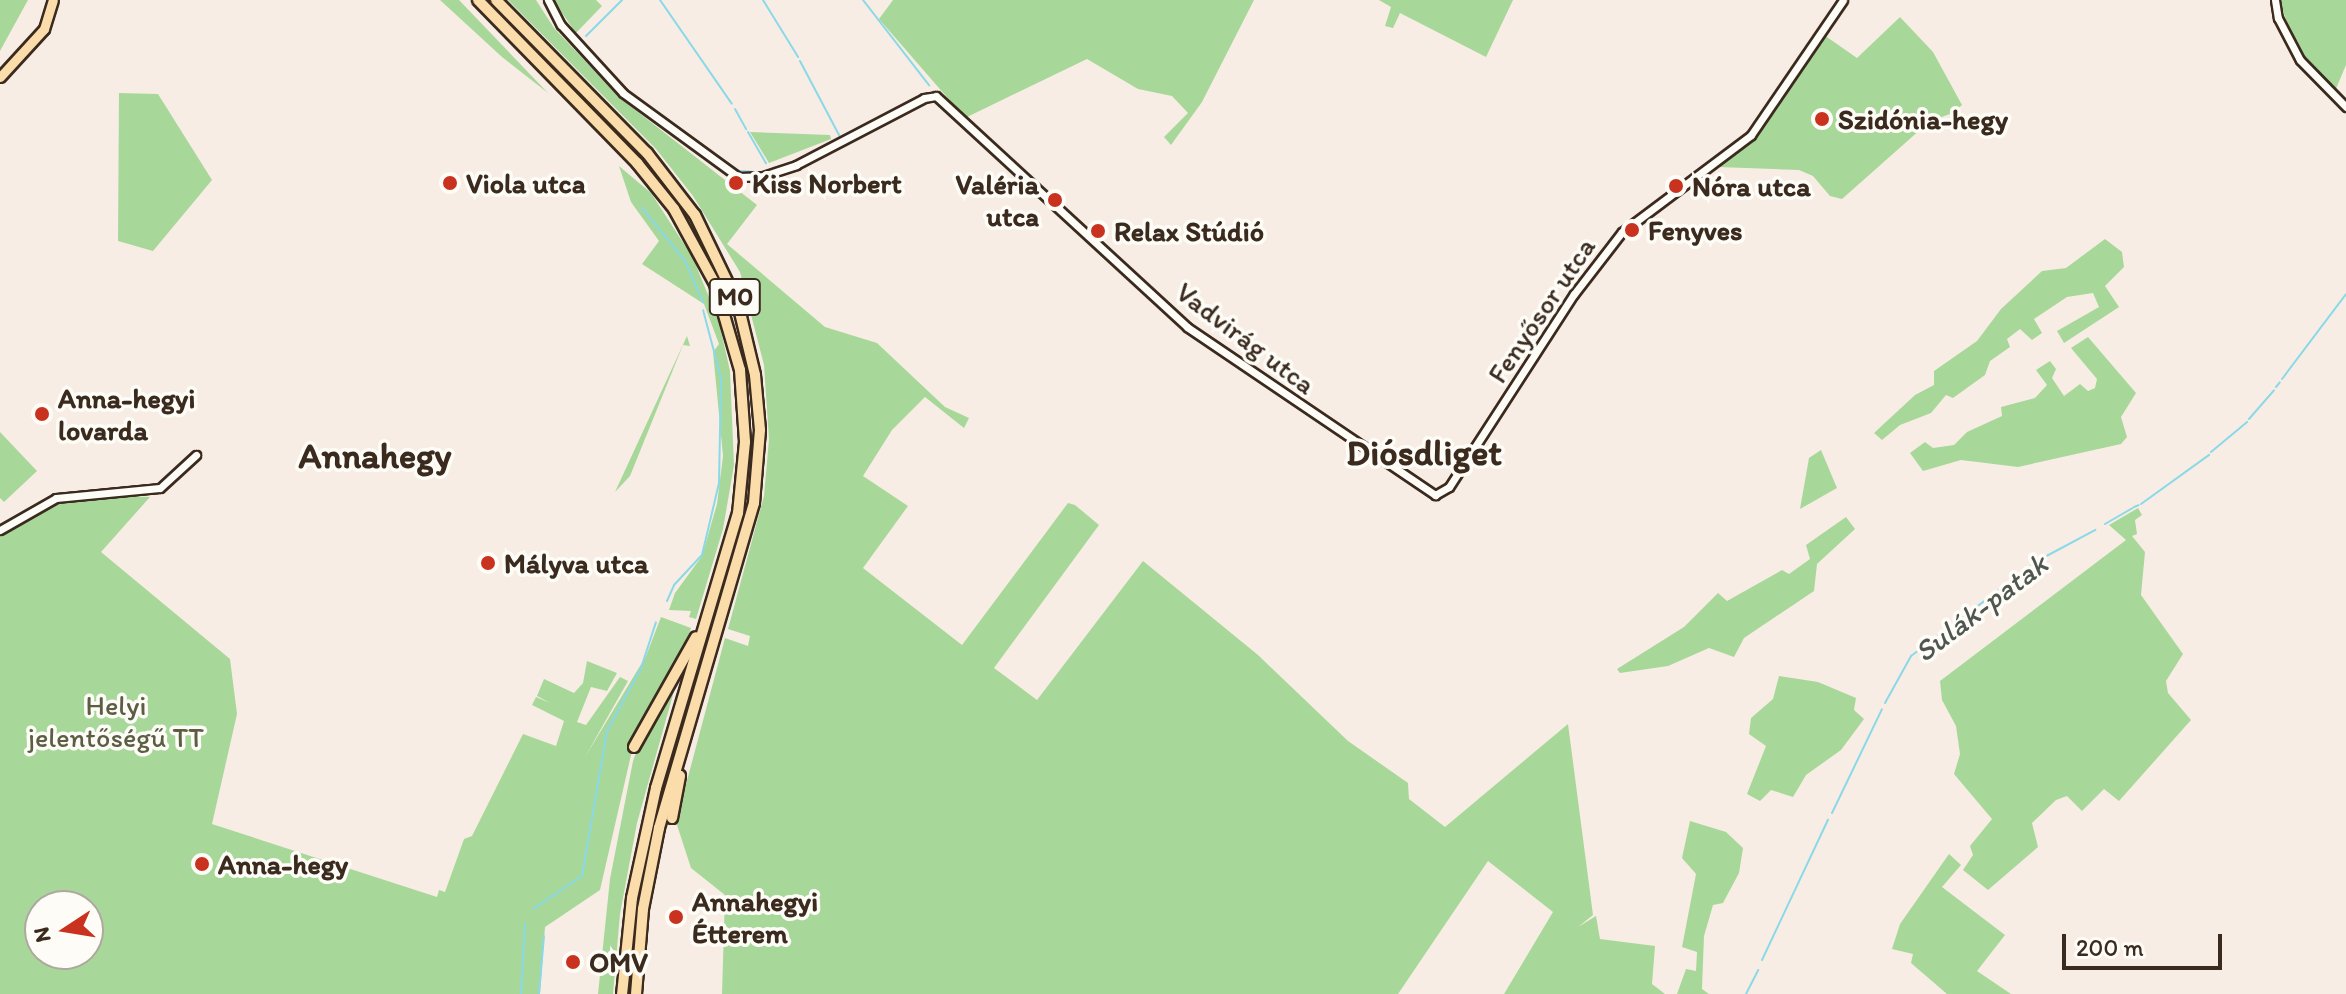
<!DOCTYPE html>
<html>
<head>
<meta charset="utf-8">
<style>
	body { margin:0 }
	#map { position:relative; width:2346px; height:994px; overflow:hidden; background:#f8ede4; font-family:Itim,sans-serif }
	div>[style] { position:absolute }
	.green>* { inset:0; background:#a7d899 }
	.stream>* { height:2px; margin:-1px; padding:0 1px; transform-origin:1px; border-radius:1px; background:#8ad9e8 }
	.roads { filter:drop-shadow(2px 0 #3b2a1e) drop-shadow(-2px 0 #3b2a1e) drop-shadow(0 2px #3b2a1e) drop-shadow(0 -2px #3b2a1e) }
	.minor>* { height:7px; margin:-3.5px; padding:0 3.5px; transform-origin:3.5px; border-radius:3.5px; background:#fdfcf7 }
	.major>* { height:9px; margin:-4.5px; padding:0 4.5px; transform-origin:4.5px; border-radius:4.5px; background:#fbddab }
	.highway>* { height:10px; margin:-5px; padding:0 5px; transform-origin:5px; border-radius:5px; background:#fbddab }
	.dots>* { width:22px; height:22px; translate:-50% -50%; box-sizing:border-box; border:4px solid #fdfcf7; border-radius:50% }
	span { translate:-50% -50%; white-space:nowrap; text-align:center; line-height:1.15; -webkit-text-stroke:7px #fdfcf7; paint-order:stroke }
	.shield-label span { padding:2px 6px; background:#fdfcf7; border:2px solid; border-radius:6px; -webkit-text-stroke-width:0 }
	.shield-label { font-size:26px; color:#3b2a1e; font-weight:700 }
	.poi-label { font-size:28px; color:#3b2a1e; font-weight:700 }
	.left { translate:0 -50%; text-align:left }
	.right { translate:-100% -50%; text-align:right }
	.street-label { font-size:28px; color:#3b2a1e }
	.park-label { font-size:28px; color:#5b5e43 }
	.water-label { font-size:30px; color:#4f5650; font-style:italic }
	.district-label { font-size:36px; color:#3b2a1e; font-weight:700 }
	.north { position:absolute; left:24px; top:890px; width:80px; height:80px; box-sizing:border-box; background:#fdfcf7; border:2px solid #afa8a0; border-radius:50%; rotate:258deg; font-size:22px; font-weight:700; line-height:32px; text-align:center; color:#3b2a1e }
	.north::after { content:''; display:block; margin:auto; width:28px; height:36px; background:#c8321e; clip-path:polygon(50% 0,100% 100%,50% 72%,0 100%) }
	.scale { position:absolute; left:2062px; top:934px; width:160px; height:36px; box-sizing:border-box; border:4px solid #3b2a1e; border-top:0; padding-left:10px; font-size:24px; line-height:28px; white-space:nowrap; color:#3b2a1e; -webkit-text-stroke:6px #fdfcf7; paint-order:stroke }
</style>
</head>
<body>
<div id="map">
	<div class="green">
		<div style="clip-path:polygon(0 0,28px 0,0 51px)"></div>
		<div style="clip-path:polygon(440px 0,459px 0,548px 93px,502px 57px)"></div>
		<div style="clip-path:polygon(508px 0,536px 0,554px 28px,620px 98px,757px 205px,727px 244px,825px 327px,877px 343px,945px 407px,969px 418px,964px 428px,925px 397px,892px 430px,863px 476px,908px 506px,863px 568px,962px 645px,1068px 503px,1075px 505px,1099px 525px,994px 668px,1037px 700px,1143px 561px,1258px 655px,1348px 741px,1408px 783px,1409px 799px,1445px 827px,1568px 724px,1593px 915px,1578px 927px,1596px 916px,1600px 939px,1655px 946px,1652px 984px,1665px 994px,1504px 994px,1553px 912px,1488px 861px,1398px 994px,722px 994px,725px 895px,691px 868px,676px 822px,725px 638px,748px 646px,750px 636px,728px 629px,764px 496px,769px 439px,764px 365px,740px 272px,693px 196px,656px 149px)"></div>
		<div style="clip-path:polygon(553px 0,596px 0,602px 6px,576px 33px)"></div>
		<div style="clip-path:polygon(893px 0,1254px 0,1202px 102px,1171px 145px,1164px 137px,1188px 113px,1172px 96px,1138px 89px,1087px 59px,965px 118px,879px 19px)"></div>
		<div style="clip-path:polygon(1379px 0,1513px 0,1486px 57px,1400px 13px,1393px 28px,1385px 26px,1391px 7px)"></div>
		<div style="clip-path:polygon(2279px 0,2346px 0,2346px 65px,2335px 91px,2299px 55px)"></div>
		<div style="clip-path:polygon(1900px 17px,1933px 52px,1962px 105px,1953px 113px,1930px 121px,1842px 199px,1830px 196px,1813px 176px,1799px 170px,1718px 167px,1752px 141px,1824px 35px,1857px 58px)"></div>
		<div style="clip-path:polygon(119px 93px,158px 94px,212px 180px,153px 251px,118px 241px)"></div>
		<div style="clip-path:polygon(750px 132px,830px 135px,831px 139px,769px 163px)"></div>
		<div style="clip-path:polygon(619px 166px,651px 193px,693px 258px,719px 322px,730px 371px,734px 465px,723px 529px,696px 619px,689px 617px,691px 611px,669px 610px,675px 593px,702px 556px,717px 504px,723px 456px,713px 352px,719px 344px,704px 304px,642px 264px,659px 241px,631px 202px)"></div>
		<div style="clip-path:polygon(2105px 239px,2122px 252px,2124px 267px,2105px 286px,2119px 307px,2064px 343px,2057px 331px,2099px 307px,2093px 293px,2067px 297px,2034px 319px,2042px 333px,2032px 340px,2020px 329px,2007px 339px,2010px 347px,1990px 361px,1985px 375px,1953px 398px,1946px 395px,1931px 413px,1900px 425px,1882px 440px,1874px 433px,1915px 395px,1934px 385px,1934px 371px,1977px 341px,2001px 309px,2042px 271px,2066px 268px)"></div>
		<div style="clip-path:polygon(687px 336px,690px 346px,683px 345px,630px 476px,615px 492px)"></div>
		<div style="clip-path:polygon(2088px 337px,2136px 393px,2121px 417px,2127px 437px,2121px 444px,2018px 467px,1961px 460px,1923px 471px,1910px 453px,1925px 442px,1933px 448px,1954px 445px,1967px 432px,2002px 416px,2001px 407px,2035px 398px,2047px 385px,2036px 370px,2050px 361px,2056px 369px,2052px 378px,2064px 396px,2080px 384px,2088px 391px,2095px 388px,2097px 379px,2071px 348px)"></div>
		<div style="clip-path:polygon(0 432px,37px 471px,4px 502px,0 498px)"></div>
		<div style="clip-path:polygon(1821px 450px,1837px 488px,1800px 509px,1809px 458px)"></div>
		<div style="clip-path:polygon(evenodd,99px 496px,150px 497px,101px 552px,230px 659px,237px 714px,212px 824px,437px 897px,439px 890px,445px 892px,464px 839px,472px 836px,523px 734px,556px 746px,564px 721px,532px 705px,536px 697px,550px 703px,537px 696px,544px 679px,574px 693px,583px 683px,587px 661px,617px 673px,607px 691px,591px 687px,577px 722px,586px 725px,620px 677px,628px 681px,585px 757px,646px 656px,661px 617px,691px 628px,680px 659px,637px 729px,600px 890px,545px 927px,540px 994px,0 994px,0 535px,53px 501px,99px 496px,40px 906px,88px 906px,88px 954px,40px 954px,40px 906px)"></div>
		<div style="clip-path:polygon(2138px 508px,2142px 515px,2135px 520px,2137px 534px,2132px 536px,2145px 552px,2141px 595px,2183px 654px,2166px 681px,2168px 693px,2191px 720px,2119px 801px,2104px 789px,2082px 811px,2067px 796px,2056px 800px,2032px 823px,2038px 847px,1988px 890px,1963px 870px,1973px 855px,1970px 846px,1992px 819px,1954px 774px,1960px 754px,1956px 726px,1942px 700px,1940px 681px,2126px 540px,2109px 525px)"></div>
		<div style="clip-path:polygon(1846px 517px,1855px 529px,1817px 564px,1814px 591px,1744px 638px,1734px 657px,1709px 648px,1668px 666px,1620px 673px,1617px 669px,1684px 627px,1718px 593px,1727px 601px,1782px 570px,1789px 574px,1810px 559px,1806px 545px)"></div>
		<div style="clip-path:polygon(1779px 676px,1818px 682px,1856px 698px,1854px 710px,1864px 719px,1841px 750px,1806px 775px,1793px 797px,1771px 790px,1760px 801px,1747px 794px,1766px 746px,1749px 734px,1751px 718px,1773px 699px)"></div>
		<div style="clip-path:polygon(674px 691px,637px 823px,620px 914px,613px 994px,598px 994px,610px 879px,633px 761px,642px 736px)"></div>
		<div style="clip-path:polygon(1690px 821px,1726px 832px,1743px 848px,1739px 873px,1723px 903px,1713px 905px,1704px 936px,1702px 989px,1709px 994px,1677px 994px,1686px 969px,1696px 971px,1697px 952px,1682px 947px,1696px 874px,1682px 858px)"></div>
		<div style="clip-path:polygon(1949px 854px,1961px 865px,1942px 887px,2005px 935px,1977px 971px,2011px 994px,1947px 994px,1911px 963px,1913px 954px,1892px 949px,1900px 924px)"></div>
	</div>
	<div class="stream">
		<div style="left:660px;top:0;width:126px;rotate:55.3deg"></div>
		<div style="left:763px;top:0;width:67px;rotate:58.4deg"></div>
		<div style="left:863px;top:0;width:108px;rotate:52.2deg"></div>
		<div style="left:586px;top:36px;width:51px;rotate:-45deg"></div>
		<div style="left:800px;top:61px;width:84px;rotate:62.2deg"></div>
		<div style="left:735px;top:109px;width:23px;rotate:61deg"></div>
		<div style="left:895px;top:109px;width:32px;rotate:-28deg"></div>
		<div style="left:748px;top:132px;width:36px;rotate:60deg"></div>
		<div style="left:773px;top:168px;width:21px;rotate:-17deg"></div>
		<div style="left:741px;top:171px;width:14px;rotate:4deg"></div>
		<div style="left:642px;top:208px;width:68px;rotate:50.9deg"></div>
		<div style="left:685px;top:261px;width:45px;rotate:66.3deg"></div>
		<div style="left:2282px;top:379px;width:106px;rotate:-53deg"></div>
		<div style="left:2276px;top:387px;width:6px;rotate:-51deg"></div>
		<div style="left:2249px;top:419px;width:38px;rotate:-49deg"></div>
		<div style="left:2211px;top:452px;width:47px;rotate:-39.8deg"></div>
		<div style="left:2141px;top:504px;width:84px;rotate:-35.8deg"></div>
		<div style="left:2134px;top:507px;width:5px;rotate:-22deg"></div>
		<div style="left:2105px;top:524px;width:32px;rotate:-30deg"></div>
		<div style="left:667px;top:601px;width:17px;rotate:-66deg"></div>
		<div style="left:674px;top:585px;width:41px;rotate:-47deg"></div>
		<div style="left:702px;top:555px;width:74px;rotate:-76.7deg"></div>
		<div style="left:719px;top:483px;width:105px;rotate:-88.9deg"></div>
		<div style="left:721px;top:378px;width:70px;rotate:-104.8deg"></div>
		<div style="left:1885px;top:703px;width:54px;rotate:-61deg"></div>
		<div style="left:1911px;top:656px;width:160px;rotate:-36.9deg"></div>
		<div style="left:2039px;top:560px;width:64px;rotate:-28.2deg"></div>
		<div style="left:1832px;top:813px;width:115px;rotate:-64.3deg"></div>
		<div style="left:533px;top:909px;width:59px;rotate:-34deg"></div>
		<div style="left:582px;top:876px;width:147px;rotate:-80.2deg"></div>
		<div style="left:607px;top:731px;width:72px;rotate:-61.6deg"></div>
		<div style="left:641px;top:668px;width:48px;rotate:-71.9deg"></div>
		<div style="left:1762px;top:960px;width:155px;rotate:-64.8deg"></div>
		<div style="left:521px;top:994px;width:70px;rotate:-86.7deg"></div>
		<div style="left:539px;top:994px;width:58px;rotate:-85.1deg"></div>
		<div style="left:1746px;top:994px;width:27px;rotate:-63deg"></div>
	</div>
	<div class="roads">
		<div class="minor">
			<div style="left:548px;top:0;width:28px;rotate:63deg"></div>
			<div style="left:561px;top:25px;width:92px;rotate:47.6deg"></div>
			<div style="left:623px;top:93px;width:142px;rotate:36.1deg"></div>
			<div style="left:738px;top:177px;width:25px;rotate:-2deg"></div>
			<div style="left:763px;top:176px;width:35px;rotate:-18deg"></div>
			<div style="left:796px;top:165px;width:144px;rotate:-27.6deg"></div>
			<div style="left:924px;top:98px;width:12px;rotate:-9deg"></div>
			<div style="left:936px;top:96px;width:341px;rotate:42.6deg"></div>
			<div style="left:1187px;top:327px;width:300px;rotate:34.1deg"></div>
			<div style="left:1435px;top:495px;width:16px;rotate:-30deg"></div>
			<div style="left:1449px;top:487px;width:230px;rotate:-57.1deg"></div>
			<div style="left:1574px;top:294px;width:78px;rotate:-52.3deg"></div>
			<div style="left:1622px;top:232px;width:161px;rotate:-36.9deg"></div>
			<div style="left:1751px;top:135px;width:163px;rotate:-55.7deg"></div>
			<div style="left:2275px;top:0;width:18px;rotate:81deg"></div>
			<div style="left:2278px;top:18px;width:47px;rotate:62.4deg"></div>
			<div style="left:2300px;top:60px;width:66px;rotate:45.6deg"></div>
			<div style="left:0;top:530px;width:64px;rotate:-29.7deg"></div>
			<div style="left:56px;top:498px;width:104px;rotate:-5.5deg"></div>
			<div style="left:160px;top:488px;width:49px;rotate:-42.5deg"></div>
		</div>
		<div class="major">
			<div style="left:0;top:77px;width:65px;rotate:-47.5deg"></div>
			<div style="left:44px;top:29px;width:30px;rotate:-73deg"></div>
		</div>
		<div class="highway">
			<div style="left:478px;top:0;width:228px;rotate:45.7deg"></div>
			<div style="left:637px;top:163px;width:59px;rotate:51.2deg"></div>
			<div style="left:674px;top:209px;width:85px;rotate:61.3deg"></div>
			<div style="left:715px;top:284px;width:90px;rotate:73.8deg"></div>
			<div style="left:740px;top:370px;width:72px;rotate:86deg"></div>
			<div style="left:745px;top:442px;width:71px;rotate:95.6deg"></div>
			<div style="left:738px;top:513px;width:287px;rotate:106.6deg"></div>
			<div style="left:656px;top:788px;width:113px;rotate:102.3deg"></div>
			<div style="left:632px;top:898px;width:97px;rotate:95.9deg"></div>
			<div style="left:496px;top:0;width:215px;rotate:45.4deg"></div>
			<div style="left:647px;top:153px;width:78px;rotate:52.3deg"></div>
			<div style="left:695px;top:215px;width:99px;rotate:64.2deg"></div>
			<div style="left:738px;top:304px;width:73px;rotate:76.5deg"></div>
			<div style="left:755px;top:375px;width:55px;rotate:84.8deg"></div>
			<div style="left:760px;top:430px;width:73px;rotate:94.7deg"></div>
			<div style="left:754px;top:503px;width:339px;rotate:106.3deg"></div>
			<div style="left:659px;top:828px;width:83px;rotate:101.2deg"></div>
			<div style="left:643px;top:909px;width:85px;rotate:94.7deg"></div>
			<div style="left:634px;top:747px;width:126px;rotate:-60.6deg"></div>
			<div style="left:672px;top:818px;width:43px;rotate:-79.2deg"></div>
		</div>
	</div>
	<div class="dots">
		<div style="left:1822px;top:119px;background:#c8321e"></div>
		<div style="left:450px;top:183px;background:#c8321e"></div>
		<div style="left:736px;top:183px;background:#c8321e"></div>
		<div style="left:1676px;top:186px;background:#c8321e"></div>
		<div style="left:1055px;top:200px;background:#c8321e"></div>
		<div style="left:1632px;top:230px;background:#c8321e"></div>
		<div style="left:1098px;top:231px;background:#c8321e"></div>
		<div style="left:42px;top:414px;background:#c8321e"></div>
		<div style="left:488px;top:563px;background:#c8321e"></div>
		<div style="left:202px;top:864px;background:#c8321e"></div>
		<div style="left:676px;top:917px;background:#c8321e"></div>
		<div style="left:573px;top:962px;background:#c8321e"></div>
	</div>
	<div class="shield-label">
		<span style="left:735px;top:297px">M0</span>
	</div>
	<div class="poi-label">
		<span class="left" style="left:1838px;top:119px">Szidónia-hegy</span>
		<span class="left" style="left:466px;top:183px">Viola utca</span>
		<span class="left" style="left:752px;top:183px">Kiss Norbert</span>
		<span class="right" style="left:1039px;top:200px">Valéria<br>utca</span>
		<span class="left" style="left:1692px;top:186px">Nóra utca</span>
		<span class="left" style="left:1648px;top:230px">Fenyves</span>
		<span class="left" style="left:1114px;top:231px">Relax Stúdió</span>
		<span class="left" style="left:58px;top:414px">Anna-hegyi<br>lovarda</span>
		<span class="left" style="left:504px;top:563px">Mályva utca</span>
		<span class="left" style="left:218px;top:864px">Anna-hegy</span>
		<span class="left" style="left:692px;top:917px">Annahegyi<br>Étterem</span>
		<span class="left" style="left:589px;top:962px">OMV</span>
	</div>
	<div class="street-label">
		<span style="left:1541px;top:310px;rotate:-56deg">Fenyősor utca</span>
		<span style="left:1246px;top:338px;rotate:37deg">Vadvirág utca</span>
	</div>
	<div class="park-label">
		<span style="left:116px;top:721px">Helyi<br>jelentőségű TT</span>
	</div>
	<div class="water-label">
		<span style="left:1981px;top:608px;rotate:-37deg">Sulák-patak</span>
	</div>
	<div class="district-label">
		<span style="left:1424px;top:453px">Diósdliget</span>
		<span style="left:375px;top:456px">Annahegy</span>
	</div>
	<div class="north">N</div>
	<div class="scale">200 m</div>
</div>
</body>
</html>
